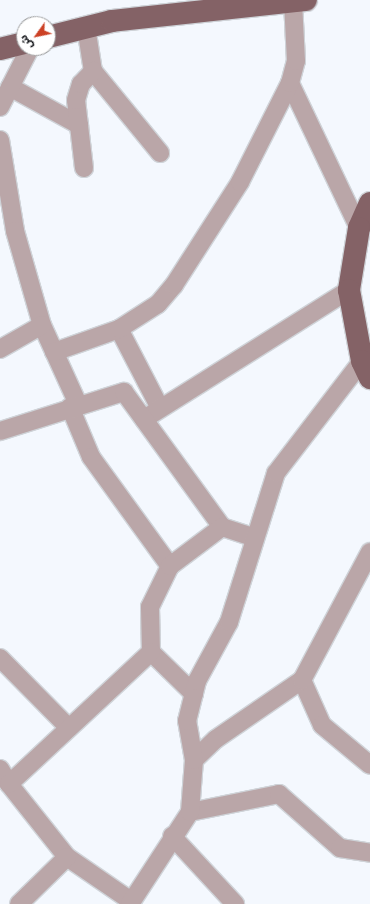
<!DOCTYPE html>
<html>
<head>
<meta charset="utf-8">
<style>
	body { margin:0 }
	#map { position:relative; width:370px; height:904px; overflow:hidden; background:#f4f8fe; font-family:Spectral,"Noto Sans Arabic",serif }
	div>[style] { position:absolute }
	.roads { filter:drop-shadow(1px 0 #cfd3d8) drop-shadow(-1px 0 #cfd3d8) drop-shadow(0 1px #cfd3d8) drop-shadow(0 -1px #cfd3d8) }
	.minor>* { height:18px; margin:-9px; padding:0 9px; transform-origin:9px; border-radius:9px; background:#baa6a8 }
	.major>* { height:22px; margin:-11px; padding:0 11px; transform-origin:11px; border-radius:11px; background:#846266 }
	span { translate:-50% -50%; white-space:nowrap; text-align:center; line-height:1.15; -webkit-text-stroke:4px #fff; paint-order:stroke }
	.north { position:absolute; left:16px; top:16px; width:40px; height:40px; box-sizing:border-box; background:#fff; border:1px solid #9e9fa0; border-radius:50%; rotate:237deg; font-size:11px; font-weight:700; line-height:16px; text-align:center; color:#0c0e12 }
	.north::after { content:''; display:block; margin:auto; width:14px; height:18px; background:#cc4125; clip-path:polygon(50% 0,100% 100%,50% 72%,0 100%) }
</style>
</head>
<body>
<div id="map">
	<div class="roads">
		<div class="minor">
			<div style="left:86px;top:27px;width:45px;rotate:81deg"></div>
			<div style="left:93px;top:71px;width:106px;rotate:50.7deg"></div>
			<div style="left:290px;top:83px;width:161px;rotate:64.6deg"></div>
			<div style="left:10px;top:87px;width:79px;rotate:28.8deg"></div>
			<div style="left:0;top:107px;width:66px;rotate:-63deg"></div>
			<div style="left:0;top:140px;width:92px;rotate:80.6deg"></div>
			<div style="left:15px;top:231px;width:98px;rotate:74deg"></div>
			<div style="left:42px;top:325px;width:87px;rotate:65.5deg"></div>
			<div style="left:84px;top:168px;width:68px;rotate:-96.7deg"></div>
			<div style="left:76px;top:100px;width:17px;rotate:-73deg"></div>
			<div style="left:81px;top:84px;width:18px;rotate:-47deg"></div>
			<div style="left:119px;top:329px;width:89px;rotate:62.6deg"></div>
			<div style="left:0;top:349px;width:48px;rotate:-29.7deg"></div>
			<div style="left:54px;top:352px;width:69px;rotate:-19.5deg"></div>
			<div style="left:119px;top:329px;width:46px;rotate:-32.7deg"></div>
			<div style="left:158px;top:304px;width:25px;rotate:-50deg"></div>
			<div style="left:174px;top:285px;width:122px;rotate:-57.3deg"></div>
			<div style="left:240px;top:182px;width:111px;rotate:-63.2deg"></div>
			<div style="left:290px;top:83px;width:23px;rotate:-75deg"></div>
			<div style="left:296px;top:61px;width:60px;rotate:-92.9deg"></div>
			<div style="left:70px;top:407px;width:54px;rotate:67.2deg"></div>
			<div style="left:91px;top:457px;width:135px;rotate:54.1deg"></div>
			<div style="left:144px;top:419px;width:242px;rotate:-32.2deg"></div>
			<div style="left:0;top:431px;width:130px;rotate:-17.5deg"></div>
			<div style="left:124px;top:392px;width:167px;rotate:54deg"></div>
			<div style="left:222px;top:527px;width:35px;rotate:18deg"></div>
			<div style="left:0;top:658px;width:98px;rotate:45.4deg"></div>
			<div style="left:302px;top:680px;width:49px;rotate:66deg"></div>
			<div style="left:322px;top:725px;width:62px;rotate:39.8deg"></div>
			<div style="left:194px;top:694px;width:60px;rotate:-135.7deg"></div>
			<div style="left:151px;top:652px;width:45px;rotate:-91.3deg"></div>
			<div style="left:150px;top:607px;width:46px;rotate:-64deg"></div>
			<div style="left:170px;top:566px;width:65px;rotate:-36.9deg"></div>
			<div style="left:194px;top:760px;width:30px;rotate:-44deg"></div>
			<div style="left:216px;top:739px;width:104px;rotate:-34.5deg"></div>
			<div style="left:302px;top:680px;width:145px;rotate:-62deg"></div>
			<div style="left:0;top:769px;width:17px;rotate:59deg"></div>
			<div style="left:9px;top:784px;width:93px;rotate:51.5deg"></div>
			<div style="left:67px;top:857px;width:78px;rotate:34.5deg"></div>
			<div style="left:9px;top:784px;width:194px;rotate:-42.9deg"></div>
			<div style="left:190px;top:812px;width:91px;rotate:-11.4deg"></div>
			<div style="left:279px;top:794px;width:81px;rotate:41.5deg"></div>
			<div style="left:340px;top:848px;width:30px;rotate:9deg"></div>
			<div style="left:172px;top:836px;width:93px;rotate:47.2deg"></div>
			<div style="left:19px;top:904px;width:67px;rotate:-44.4deg"></div>
			<div style="left:130px;top:904px;width:110px;rotate:-56.9deg"></div>
			<div style="left:190px;top:812px;width:52px;rotate:-85.6deg"></div>
			<div style="left:194px;top:760px;width:40px;rotate:-100deg"></div>
			<div style="left:187px;top:721px;width:41px;rotate:-76deg"></div>
			<div style="left:197px;top:681px;width:67px;rotate:-61.5deg"></div>
			<div style="left:229px;top:622px;width:156px;rotate:-72.5deg"></div>
			<div style="left:276px;top:473px;width:141px;rotate:-52.5deg"></div>
		</div>
		<div class="major">
			<div style="left:48px;top:37px;width:66px;rotate:-14deg"></div>
			<div style="left:112px;top:21px;width:195px;rotate:-6.2deg"></div>
			<div style="left:0;top:49px;width:25px;rotate:-14deg"></div>
			<div style="left:370px;top:203px;width:27px;rotate:114deg"></div>
			<div style="left:359px;top:228px;width:63px;rotate:99.2deg"></div>
			<div style="left:349px;top:290px;width:72px;rotate:79.6deg"></div>
			<div style="left:362px;top:361px;width:19px;rotate:65deg"></div>
		</div>
	</div>
	<div class="north">ش</div>
</div>
</body>
</html>
